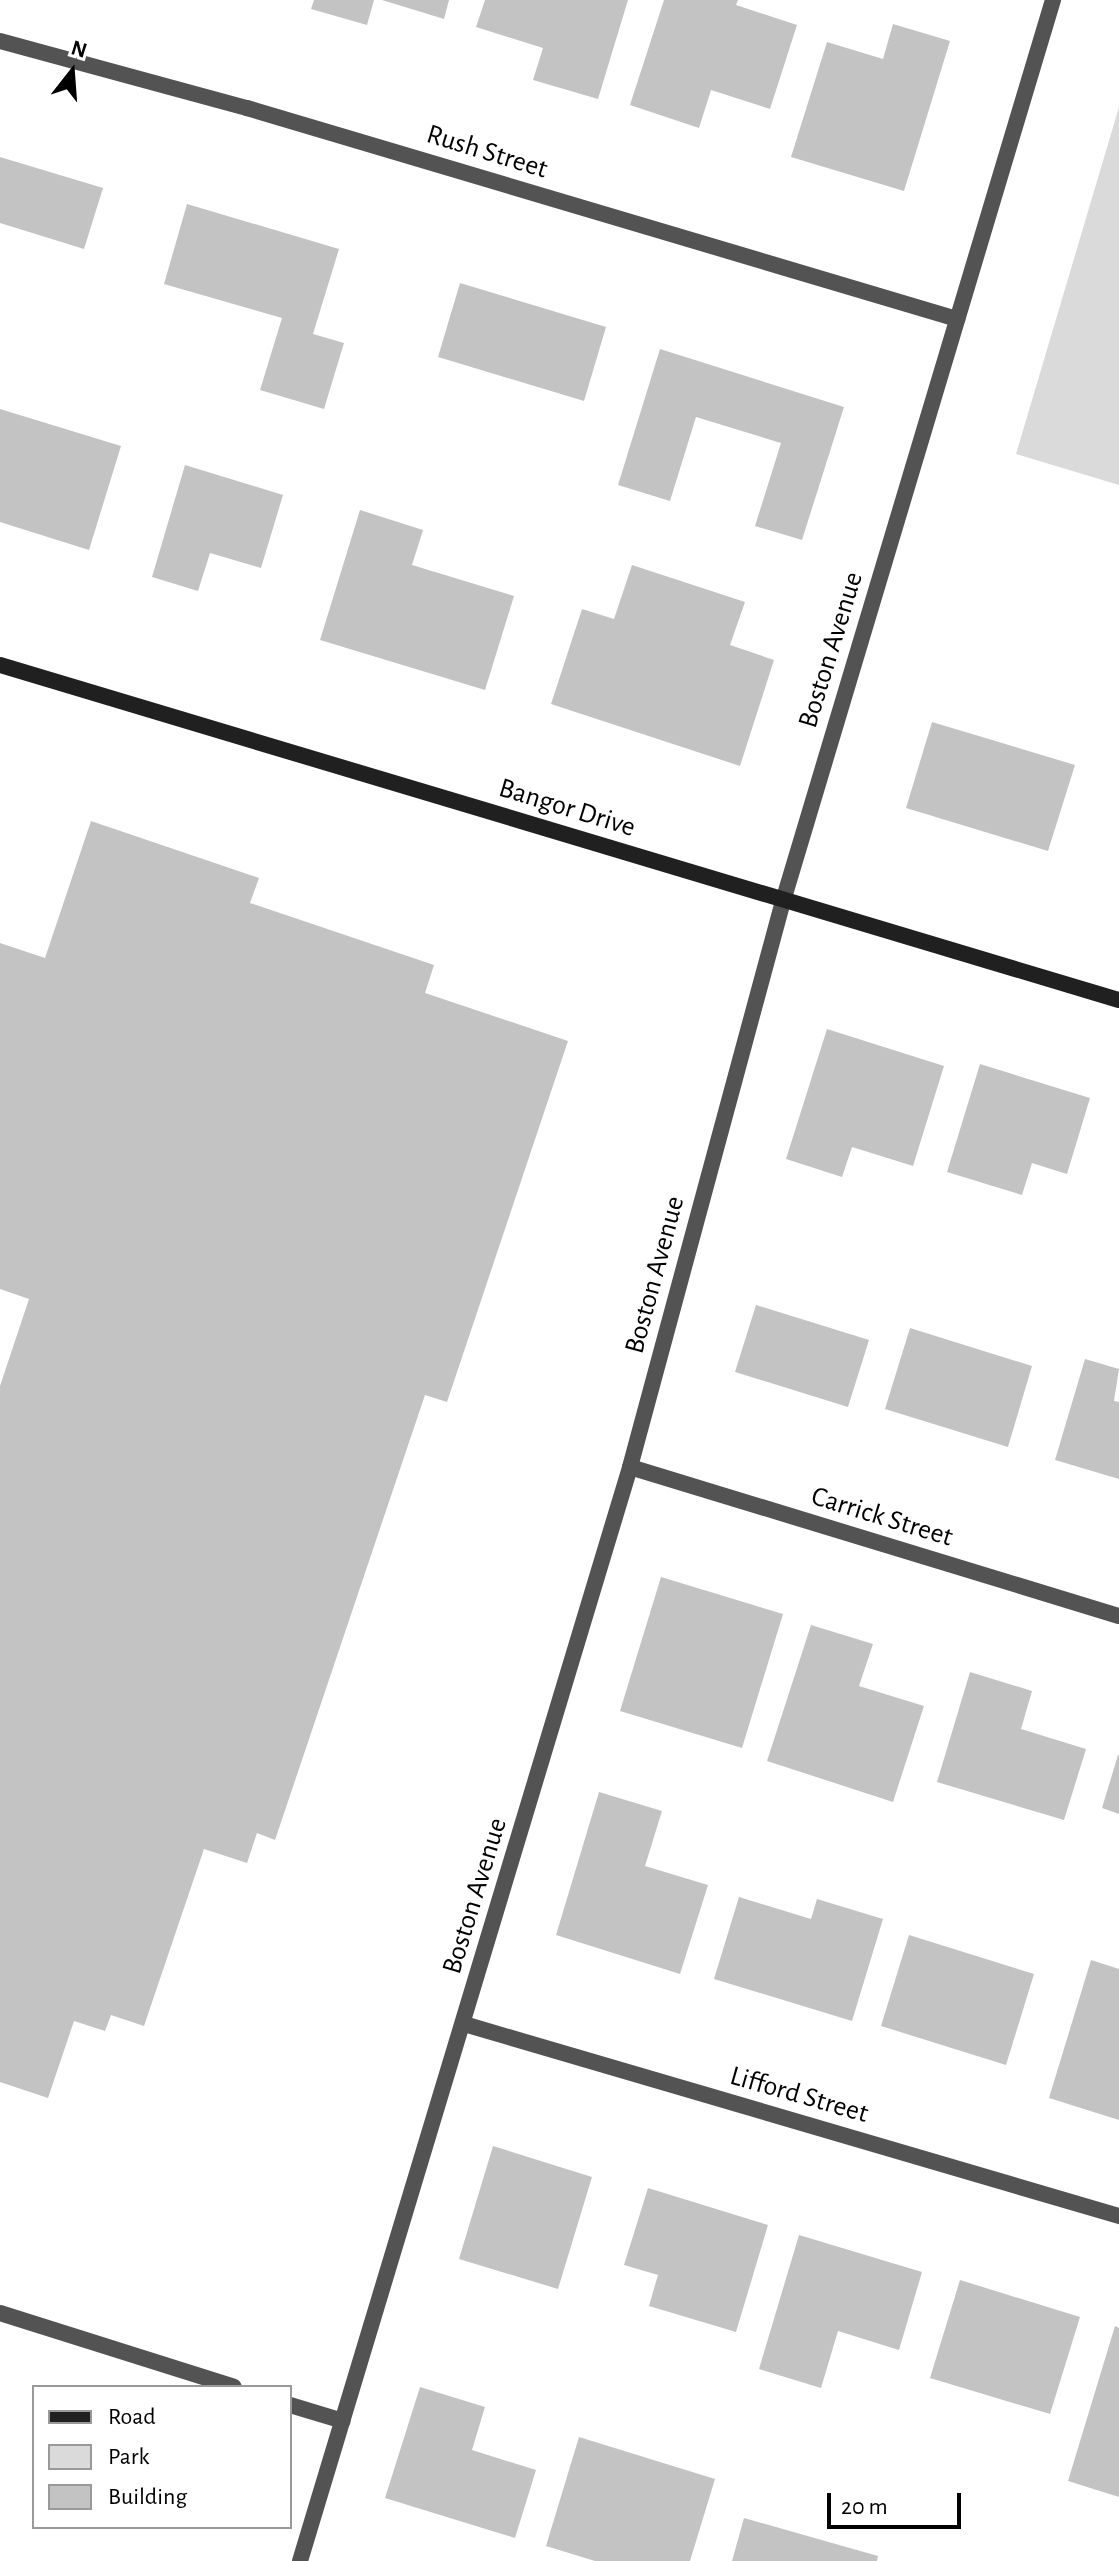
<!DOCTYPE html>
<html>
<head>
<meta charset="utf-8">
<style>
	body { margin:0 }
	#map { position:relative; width:1119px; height:2561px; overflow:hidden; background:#fff; font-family:"Alegreya Sans",sans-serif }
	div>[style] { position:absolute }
	.green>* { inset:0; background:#dadada }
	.building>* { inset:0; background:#c3c3c3 }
	.lane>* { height:16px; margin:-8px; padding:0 8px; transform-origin:8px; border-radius:8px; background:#535353 }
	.street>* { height:16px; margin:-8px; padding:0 8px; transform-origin:8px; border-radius:8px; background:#535353 }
	.secondary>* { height:16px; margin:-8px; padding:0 8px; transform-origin:8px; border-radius:8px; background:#202020 }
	span { translate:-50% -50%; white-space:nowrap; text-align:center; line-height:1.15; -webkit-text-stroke:6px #fff; paint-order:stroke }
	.street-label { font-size:28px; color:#000 }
	.legend { position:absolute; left:32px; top:2385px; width:260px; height:144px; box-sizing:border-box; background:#fff; border:2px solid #999; margin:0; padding:10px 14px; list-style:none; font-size:24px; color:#000 }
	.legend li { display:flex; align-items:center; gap:16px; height:40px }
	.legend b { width:40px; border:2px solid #999 }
	.north { position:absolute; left:32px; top:32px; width:80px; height:80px; -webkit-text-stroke:6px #fff; paint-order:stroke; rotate:17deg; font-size:22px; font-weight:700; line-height:32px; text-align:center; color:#000 }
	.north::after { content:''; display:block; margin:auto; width:28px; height:36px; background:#000; clip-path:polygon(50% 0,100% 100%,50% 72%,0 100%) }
	.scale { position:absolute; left:827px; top:2493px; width:134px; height:36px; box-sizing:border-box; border:4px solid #000; border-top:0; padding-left:10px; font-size:24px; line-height:28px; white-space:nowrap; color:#000; -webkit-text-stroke:6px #fff; paint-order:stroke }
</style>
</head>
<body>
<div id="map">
	<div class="green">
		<div style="clip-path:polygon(1119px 107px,1119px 485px,1016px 454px)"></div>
	</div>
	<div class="building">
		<div style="clip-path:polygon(314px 0,374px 0,367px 25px,311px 9px)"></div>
		<div style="clip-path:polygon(382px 0,449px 0,444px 19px)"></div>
		<div style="clip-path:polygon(485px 0,628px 0,598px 99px,533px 80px,543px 48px,476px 27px)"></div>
		<div style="clip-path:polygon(664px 0,738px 0,736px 5px,797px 25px,770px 109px,711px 90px,699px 128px,630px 105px)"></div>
		<div style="clip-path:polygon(893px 24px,950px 41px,904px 191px,791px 157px,827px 42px,883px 59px)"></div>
		<div style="clip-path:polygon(0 157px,103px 188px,84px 249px,0 223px)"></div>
		<div style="clip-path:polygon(187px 204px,339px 249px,313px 334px,344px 343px,324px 409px,260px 390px,282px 318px,164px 284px)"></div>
		<div style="clip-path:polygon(460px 283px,606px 327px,584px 401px,438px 357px)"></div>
		<div style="clip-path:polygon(660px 349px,844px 407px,802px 540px,755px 526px,781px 443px,696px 417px,670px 501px,618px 485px)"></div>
		<div style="clip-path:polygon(0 409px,121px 446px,89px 550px,0 522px)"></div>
		<div style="clip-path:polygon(185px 465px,283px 495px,261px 568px,210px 553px,198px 591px,152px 577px)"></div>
		<div style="clip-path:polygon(360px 510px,423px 530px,412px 565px,514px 596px,485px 690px,320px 640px)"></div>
		<div style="clip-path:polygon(632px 565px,745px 602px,730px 645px,774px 660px,740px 766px,551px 704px,582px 609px,614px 619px)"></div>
		<div style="clip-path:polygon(932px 722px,1075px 765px,1048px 851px,906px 808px)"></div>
		<div style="clip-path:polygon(91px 821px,259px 878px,250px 903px,434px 965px,425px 993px,568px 1041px,447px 1402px,425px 1395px,275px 1840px,257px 1833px,247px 1863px,204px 1849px,144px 2026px,111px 2015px,105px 2031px,74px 2021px,48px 2098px,0 2082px,0 1386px,29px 1299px,0 1289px,0 943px,45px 958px)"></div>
		<div style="clip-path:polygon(827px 1029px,944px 1066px,913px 1166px,852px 1147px,842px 1177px,786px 1159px)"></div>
		<div style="clip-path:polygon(980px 1064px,1090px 1098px,1067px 1174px,1032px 1163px,1022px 1195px,947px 1172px)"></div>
		<div style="clip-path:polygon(756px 1305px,869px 1340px,848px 1407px,735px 1372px)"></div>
		<div style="clip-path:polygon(910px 1328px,1032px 1366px,1008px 1447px,885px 1409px)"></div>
		<div style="clip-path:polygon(1085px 1359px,1119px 1369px,1114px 1401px,1119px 1402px,1119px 1479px,1055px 1460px)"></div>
		<div style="clip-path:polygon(661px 1577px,783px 1614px,742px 1748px,620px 1711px)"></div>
		<div style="clip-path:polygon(811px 1625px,873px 1644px,859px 1686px,924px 1706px,893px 1802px,767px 1761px)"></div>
		<div style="clip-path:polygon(970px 1672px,1032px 1691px,1021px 1729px,1086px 1749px,1064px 1820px,937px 1782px)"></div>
		<div style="clip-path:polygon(1118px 1755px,1119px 1755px,1119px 1814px,1102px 1808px)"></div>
		<div style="clip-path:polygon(599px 1792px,662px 1811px,645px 1866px,708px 1885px,680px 1974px,556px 1935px)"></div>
		<div style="clip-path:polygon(739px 1897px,811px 1919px,817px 1899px,883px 1919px,852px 2021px,714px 1979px)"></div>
		<div style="clip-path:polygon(909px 1935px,1034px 1974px,1006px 2065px,881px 2026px)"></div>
		<div style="clip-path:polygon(1091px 1960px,1119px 1969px,1119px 2120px,1049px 2098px)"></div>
		<div style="clip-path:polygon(493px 2146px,592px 2177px,558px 2289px,459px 2259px)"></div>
		<div style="clip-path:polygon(648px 2188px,768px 2225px,736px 2332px,649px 2306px,658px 2275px,624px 2265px)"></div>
		<div style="clip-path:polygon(799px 2235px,922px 2272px,899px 2350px,838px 2331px,821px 2388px,759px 2369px)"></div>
		<div style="clip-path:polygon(960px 2280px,1080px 2317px,1050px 2414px,930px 2378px)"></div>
		<div style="clip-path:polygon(1115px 2326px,1119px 2328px,1119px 2497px,1068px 2481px)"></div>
		<div style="clip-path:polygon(420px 2387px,485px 2407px,472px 2450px,536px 2470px,515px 2538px,385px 2498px)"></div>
		<div style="clip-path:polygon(579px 2437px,715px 2479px,690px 2561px,595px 2561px,546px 2546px)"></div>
		<div style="clip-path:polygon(744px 2518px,878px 2556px,877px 2561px,732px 2561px)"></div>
	</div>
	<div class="lane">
		<div style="left:0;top:2313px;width:245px;rotate:17.5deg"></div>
		<div style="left:290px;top:2405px;width:55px;rotate:16.8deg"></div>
	</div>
	<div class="street">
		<div style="left:0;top:41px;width:256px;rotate:15.2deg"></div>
		<div style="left:247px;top:108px;width:741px;rotate:16.55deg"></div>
		<div style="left:630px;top:1467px;width:511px;rotate:16.95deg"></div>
		<div style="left:464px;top:2024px;width:683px;rotate:16.34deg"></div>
		<div style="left:300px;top:2561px;width:1143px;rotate:-73.21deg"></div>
		<div style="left:630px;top:1467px;width:586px;rotate:-74.87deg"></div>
		<div style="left:783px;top:901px;width:941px;rotate:-73.32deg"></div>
	</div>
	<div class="secondary">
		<div style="left:0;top:665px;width:1168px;rotate:16.67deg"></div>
	</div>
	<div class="street-label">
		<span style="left:487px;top:152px;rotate:17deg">Rush Street</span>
		<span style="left:831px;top:650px;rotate:-73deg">Boston Avenue</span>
		<span style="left:567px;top:808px;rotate:17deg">Bangor Drive</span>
		<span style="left:655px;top:1275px;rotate:-75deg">Boston Avenue</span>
		<span style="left:882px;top:1517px;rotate:17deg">Carrick Street</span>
		<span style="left:475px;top:1896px;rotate:-73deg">Boston Avenue</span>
		<span style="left:799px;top:2095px;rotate:16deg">Lifford Street</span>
	</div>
	<ul class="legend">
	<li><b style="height:10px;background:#202020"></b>Road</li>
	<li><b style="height:22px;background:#dadada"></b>Park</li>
	<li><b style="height:22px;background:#c3c3c3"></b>Building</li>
	</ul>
	<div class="north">N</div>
	<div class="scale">20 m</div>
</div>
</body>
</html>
